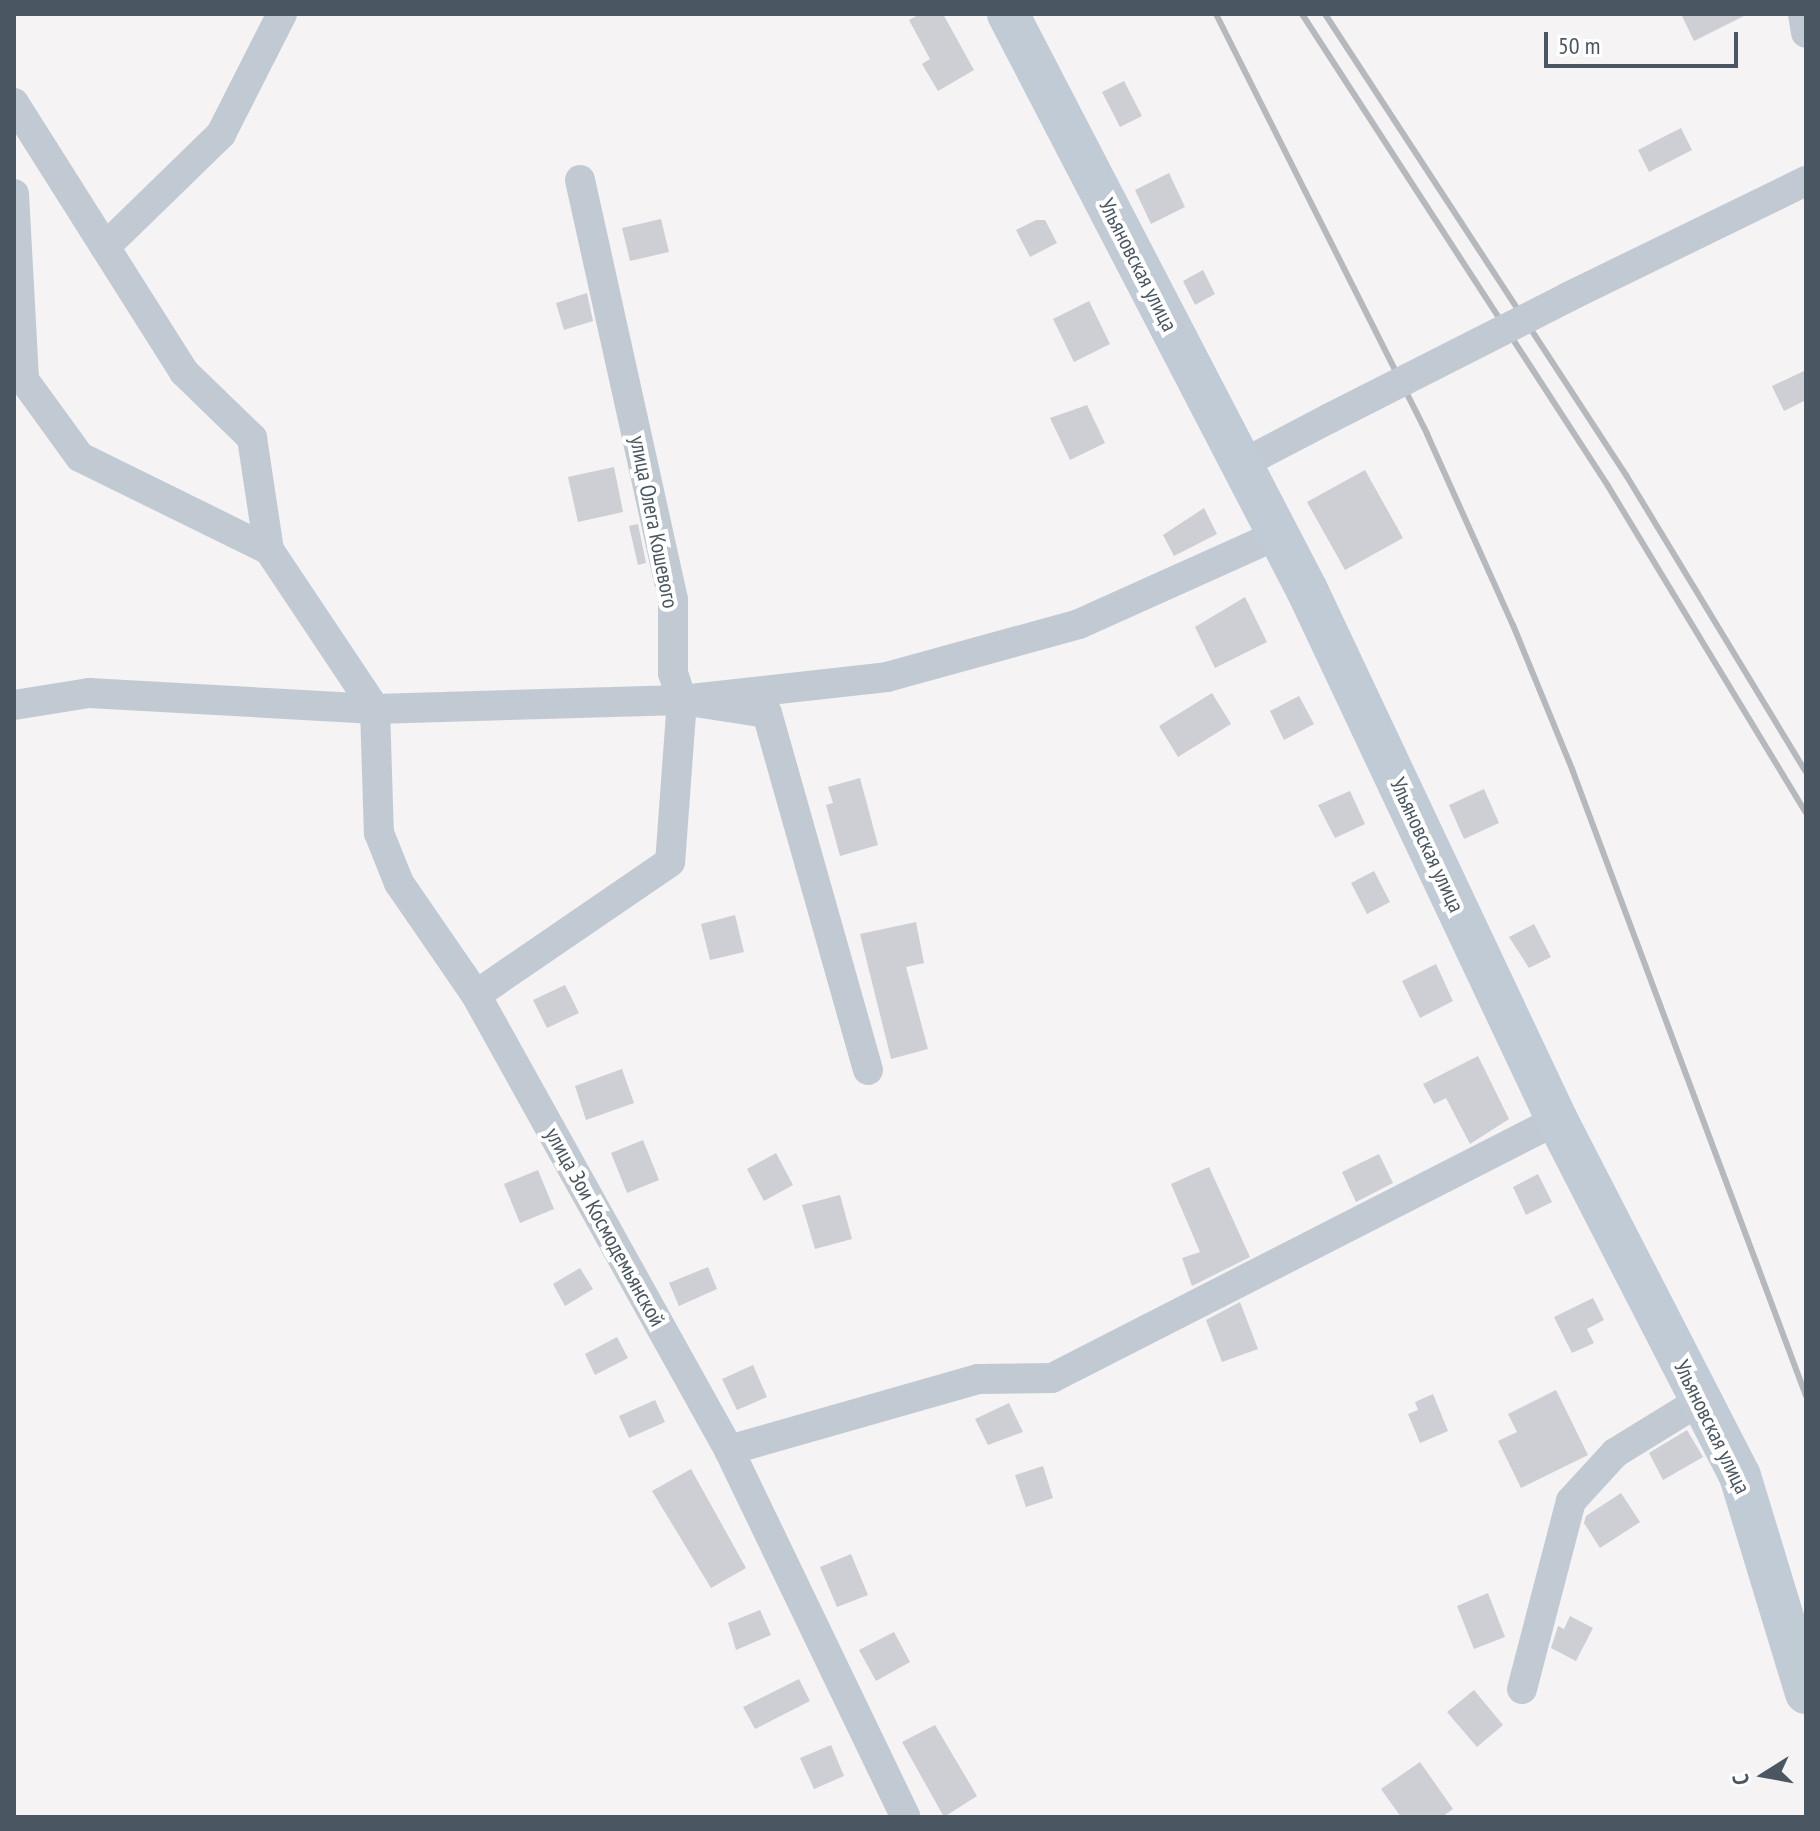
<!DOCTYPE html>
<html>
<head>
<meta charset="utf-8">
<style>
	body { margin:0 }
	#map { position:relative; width:1820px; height:1831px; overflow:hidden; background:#f5f3f3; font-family:"PT Sans Narrow",sans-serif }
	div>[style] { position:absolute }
	.building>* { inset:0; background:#cdcfd5 }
	.street>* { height:30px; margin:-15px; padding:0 15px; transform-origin:15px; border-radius:15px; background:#c1cad2 }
	.secondary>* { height:42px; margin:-21px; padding:0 21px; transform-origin:21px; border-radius:21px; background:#c1cbd6 }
	.rail>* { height:6px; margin:-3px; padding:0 3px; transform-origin:3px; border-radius:3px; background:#b5b8bd }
	.street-bridge>* { height:30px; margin:-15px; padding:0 15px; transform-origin:15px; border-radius:15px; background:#c1cad2 }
	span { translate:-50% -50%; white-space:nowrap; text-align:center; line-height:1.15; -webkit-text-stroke:8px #fff; paint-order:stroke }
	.street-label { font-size:22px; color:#4a5661 }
	.frame { position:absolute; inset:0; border:16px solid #4a5661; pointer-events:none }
	.north { position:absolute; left:1724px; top:1735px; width:80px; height:80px; -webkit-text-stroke:6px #fff; paint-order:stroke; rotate:259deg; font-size:22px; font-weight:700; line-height:32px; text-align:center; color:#4a5661 }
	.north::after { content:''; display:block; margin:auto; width:28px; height:36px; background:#4a5661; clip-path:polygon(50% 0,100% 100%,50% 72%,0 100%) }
	.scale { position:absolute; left:1544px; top:32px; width:194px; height:36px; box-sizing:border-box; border:4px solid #4a5661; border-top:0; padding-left:10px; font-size:24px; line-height:28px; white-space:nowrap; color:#4a5661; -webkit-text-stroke:6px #fff; paint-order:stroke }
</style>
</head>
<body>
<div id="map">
	<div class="building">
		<div style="clip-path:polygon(920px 14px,943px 14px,974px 70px,938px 91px,922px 64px,930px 59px,909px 20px)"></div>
		<div style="clip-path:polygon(1681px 14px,1748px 14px,1694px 41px)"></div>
		<div style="clip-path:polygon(1124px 81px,1142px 116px,1120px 127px,1102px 92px)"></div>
		<div style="clip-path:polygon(1681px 128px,1692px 150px,1649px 172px,1638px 150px)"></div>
		<div style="clip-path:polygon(1169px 173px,1185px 207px,1151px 224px,1135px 190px)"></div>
		<div style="clip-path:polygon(661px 219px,669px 252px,630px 261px,622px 228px)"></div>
		<div style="clip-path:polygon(1036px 220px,1045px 220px,1057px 243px,1030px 257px,1016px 230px)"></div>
		<div style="clip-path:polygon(1203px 270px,1215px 294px,1195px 305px,1183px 281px)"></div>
		<div style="clip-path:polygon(587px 293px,593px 321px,564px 330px,556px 303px)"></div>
		<div style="clip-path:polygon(1089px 301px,1110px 344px,1074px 362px,1053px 319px)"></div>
		<div style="clip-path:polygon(1806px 370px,1806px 400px,1784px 411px,1772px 386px)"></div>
		<div style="clip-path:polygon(1087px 405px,1105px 443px,1070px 460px,1050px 418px)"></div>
		<div style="clip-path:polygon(614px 467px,623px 512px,578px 522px,568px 477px)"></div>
		<div style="clip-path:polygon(1365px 470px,1403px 538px,1345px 570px,1307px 502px)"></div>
		<div style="clip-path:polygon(1204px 508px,1217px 534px,1174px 556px,1163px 535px)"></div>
		<div style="clip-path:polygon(638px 524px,646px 563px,638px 565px,629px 526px)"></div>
		<div style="clip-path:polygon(1245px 597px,1267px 642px,1215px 668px,1195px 627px)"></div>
		<div style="clip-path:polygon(1212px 693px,1231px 724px,1178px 757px,1159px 726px)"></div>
		<div style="clip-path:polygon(1299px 696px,1314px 724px,1284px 740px,1270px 711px)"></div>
		<div style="clip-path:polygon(860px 778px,878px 845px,840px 856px,826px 805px,833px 803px,828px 787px)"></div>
		<div style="clip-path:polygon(1484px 789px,1499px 823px,1464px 839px,1449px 805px)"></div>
		<div style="clip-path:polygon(1350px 791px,1365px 824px,1335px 838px,1318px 805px)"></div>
		<div style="clip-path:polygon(1374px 871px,1390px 902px,1367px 914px,1351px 883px)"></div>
		<div style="clip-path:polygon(735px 915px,744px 952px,710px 960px,701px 924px)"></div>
		<div style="clip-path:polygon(916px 922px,924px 963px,906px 967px,928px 1049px,891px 1059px,860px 934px)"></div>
		<div style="clip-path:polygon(1534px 924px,1551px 957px,1529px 968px,1509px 937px)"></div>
		<div style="clip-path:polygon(1436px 964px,1453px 1001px,1420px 1018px,1402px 981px)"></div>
		<div style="clip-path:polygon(565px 985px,579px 1013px,547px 1028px,533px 1000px)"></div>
		<div style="clip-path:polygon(1478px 1056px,1509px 1119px,1470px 1144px,1446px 1098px,1434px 1104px,1423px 1084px)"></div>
		<div style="clip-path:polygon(622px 1069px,634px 1103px,586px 1120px,575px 1086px)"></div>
		<div style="clip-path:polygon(643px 1140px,659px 1180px,627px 1193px,611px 1153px)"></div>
		<div style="clip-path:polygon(776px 1153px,793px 1185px,764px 1201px,747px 1169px)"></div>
		<div style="clip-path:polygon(1379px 1154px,1393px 1183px,1356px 1202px,1342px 1172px)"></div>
		<div style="clip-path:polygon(1209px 1167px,1250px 1257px,1192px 1286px,1182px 1258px,1200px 1252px,1171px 1184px)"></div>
		<div style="clip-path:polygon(538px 1170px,554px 1209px,520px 1223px,504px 1184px)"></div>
		<div style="clip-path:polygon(1538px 1174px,1552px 1202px,1526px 1215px,1513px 1187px)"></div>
		<div style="clip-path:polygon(840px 1195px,852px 1239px,815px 1249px,802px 1205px)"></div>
		<div style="clip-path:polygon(708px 1267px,717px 1289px,679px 1306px,669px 1283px)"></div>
		<div style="clip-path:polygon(580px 1268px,593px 1289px,565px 1306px,553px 1284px)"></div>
		<div style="clip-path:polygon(1593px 1298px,1604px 1320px,1587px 1329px,1594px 1343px,1572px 1353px,1554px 1317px)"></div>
		<div style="clip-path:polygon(1240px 1302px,1258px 1349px,1222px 1362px,1206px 1320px)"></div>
		<div style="clip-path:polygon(617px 1337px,628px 1358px,595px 1375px,585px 1354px)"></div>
		<div style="clip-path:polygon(753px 1365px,767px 1397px,737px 1410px,722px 1379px)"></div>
		<div style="clip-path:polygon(1556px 1390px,1588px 1455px,1521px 1488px,1498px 1441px,1517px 1432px,1508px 1414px)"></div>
		<div style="clip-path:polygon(1433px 1394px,1448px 1431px,1420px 1443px,1408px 1414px,1418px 1410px,1415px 1402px)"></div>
		<div style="clip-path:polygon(655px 1400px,665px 1422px,629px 1438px,619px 1416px)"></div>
		<div style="clip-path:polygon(1009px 1403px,1023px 1432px,988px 1445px,975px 1419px)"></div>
		<div style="clip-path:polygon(1687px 1430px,1703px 1457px,1663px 1480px,1649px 1453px)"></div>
		<div style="clip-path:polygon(1043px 1466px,1053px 1498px,1026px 1507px,1015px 1475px)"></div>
		<div style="clip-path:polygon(691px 1469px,746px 1568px,711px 1588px,652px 1491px)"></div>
		<div style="clip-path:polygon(1621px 1493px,1640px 1522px,1600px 1548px,1584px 1523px,1586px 1516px)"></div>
		<div style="clip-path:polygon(851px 1554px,868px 1595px,837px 1607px,820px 1567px)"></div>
		<div style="clip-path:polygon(1488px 1593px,1505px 1637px,1474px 1649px,1457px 1606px)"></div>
		<div style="clip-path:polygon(760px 1610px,771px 1635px,736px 1650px,728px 1623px)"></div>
		<div style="clip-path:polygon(1570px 1616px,1593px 1628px,1576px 1661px,1551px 1648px,1558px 1626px,1564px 1629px)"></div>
		<div style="clip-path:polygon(894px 1632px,910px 1662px,876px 1681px,859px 1650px)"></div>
		<div style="clip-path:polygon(799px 1679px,810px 1701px,755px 1729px,743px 1707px)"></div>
		<div style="clip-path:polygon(1474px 1690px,1503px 1725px,1477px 1747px,1447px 1712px)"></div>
		<div style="clip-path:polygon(935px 1725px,977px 1796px,944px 1817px,902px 1742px)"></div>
		<div style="clip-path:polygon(831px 1745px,844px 1776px,814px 1789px,800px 1758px)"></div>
		<div style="clip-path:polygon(1420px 1762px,1453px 1809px,1442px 1817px,1401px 1817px,1381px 1789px)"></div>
	</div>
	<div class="street">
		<div style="left:1803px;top:14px;width:19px;rotate:81deg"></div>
		<div style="left:14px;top:103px;width:318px;rotate:57.7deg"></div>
		<div style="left:184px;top:372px;width:95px;rotate:44.1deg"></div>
		<div style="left:252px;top:438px;width:113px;rotate:81.4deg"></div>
		<div style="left:580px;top:180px;width:430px;rotate:77.5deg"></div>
		<div style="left:673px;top:600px;width:73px;rotate:90deg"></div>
		<div style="left:673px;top:673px;width:28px;rotate:72deg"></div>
		<div style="left:682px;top:700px;width:86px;rotate:8.7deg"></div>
		<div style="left:767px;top:713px;width:371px;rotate:74.2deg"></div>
		<div style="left:14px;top:194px;width:186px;rotate:86.9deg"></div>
		<div style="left:24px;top:380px;width:95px;rotate:54deg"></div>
		<div style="left:80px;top:457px;width:211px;rotate:26.2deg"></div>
		<div style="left:269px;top:550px;width:191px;rotate:56.3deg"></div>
		<div style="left:375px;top:709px;width:124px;rotate:88.2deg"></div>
		<div style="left:379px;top:833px;width:54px;rotate:68.2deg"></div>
		<div style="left:399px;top:883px;width:136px;rotate:55.5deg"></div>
		<div style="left:105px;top:247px;width:162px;rotate:-44.2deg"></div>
		<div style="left:221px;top:134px;width:135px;rotate:-63.1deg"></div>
		<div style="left:1568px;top:297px;width:265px;rotate:-26deg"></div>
		<div style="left:1242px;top:464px;width:99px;rotate:-27.6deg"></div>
		<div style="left:682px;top:700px;width:162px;rotate:94.2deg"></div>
		<div style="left:670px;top:862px;width:235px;rotate:145.6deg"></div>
		<div style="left:476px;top:995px;width:521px;rotate:60.92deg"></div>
		<div style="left:729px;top:1450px;width:407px;rotate:64.3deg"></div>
		<div style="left:14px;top:705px;width:76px;rotate:-9.1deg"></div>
		<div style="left:89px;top:693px;width:286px;rotate:3.2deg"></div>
		<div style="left:375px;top:709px;width:307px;rotate:-1.7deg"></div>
		<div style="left:682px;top:700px;width:206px;rotate:-6.4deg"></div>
		<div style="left:887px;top:677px;width:199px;rotate:-15.4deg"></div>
		<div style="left:1079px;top:624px;width:219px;rotate:-24.2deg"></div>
		<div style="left:729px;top:1450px;width:259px;rotate:-15.9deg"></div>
		<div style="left:978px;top:1379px;width:74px;rotate:-0.8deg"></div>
		<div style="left:1052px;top:1378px;width:567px;rotate:-27.06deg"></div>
		<div style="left:1522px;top:1689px;width:194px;rotate:-75.4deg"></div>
		<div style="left:1571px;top:1501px;width:65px;rotate:-47.5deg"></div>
		<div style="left:1615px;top:1453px;width:101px;rotate:-31.6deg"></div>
	</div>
	<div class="secondary">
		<div style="left:1008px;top:14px;width:649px;rotate:62.57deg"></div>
		<div style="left:1307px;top:590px;width:586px;rotate:64.75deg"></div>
		<div style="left:1557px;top:1120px;width:400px;rotate:62.8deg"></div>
		<div style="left:1740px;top:1476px;width:227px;rotate:73.1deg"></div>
	</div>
	<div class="rail">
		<div style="left:1216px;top:14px;width:470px;rotate:63.3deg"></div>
		<div style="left:1427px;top:434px;width:209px;rotate:65.8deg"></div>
		<div style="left:1513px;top:625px;width:156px;rotate:67.7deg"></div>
		<div style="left:1572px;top:769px;width:669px;rotate:69.53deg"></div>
		<div style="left:1302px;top:14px;width:563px;rotate:57.04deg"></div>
		<div style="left:1608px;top:486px;width:382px;rotate:58.8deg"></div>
		<div style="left:1325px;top:14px;width:551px;rotate:56.86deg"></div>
		<div style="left:1626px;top:475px;width:347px;rotate:58.8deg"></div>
	</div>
	<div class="street-bridge">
		<div style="left:1330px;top:418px;width:267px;rotate:-26.9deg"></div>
	</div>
	<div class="street-label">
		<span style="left:1138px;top:265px;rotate:63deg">Ульяновская улица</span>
		<span style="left:654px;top:522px;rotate:79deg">улица Олега Кошевого</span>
		<span style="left:1427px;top:845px;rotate:65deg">Ульяновская улица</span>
		<span style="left:605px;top:1227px;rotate:61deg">улица Зои Космодемьянской</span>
		<span style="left:1712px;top:1427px;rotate:64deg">Ульяновская улица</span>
	</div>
	<div class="frame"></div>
	<div class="north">С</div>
	<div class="scale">50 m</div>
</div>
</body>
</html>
